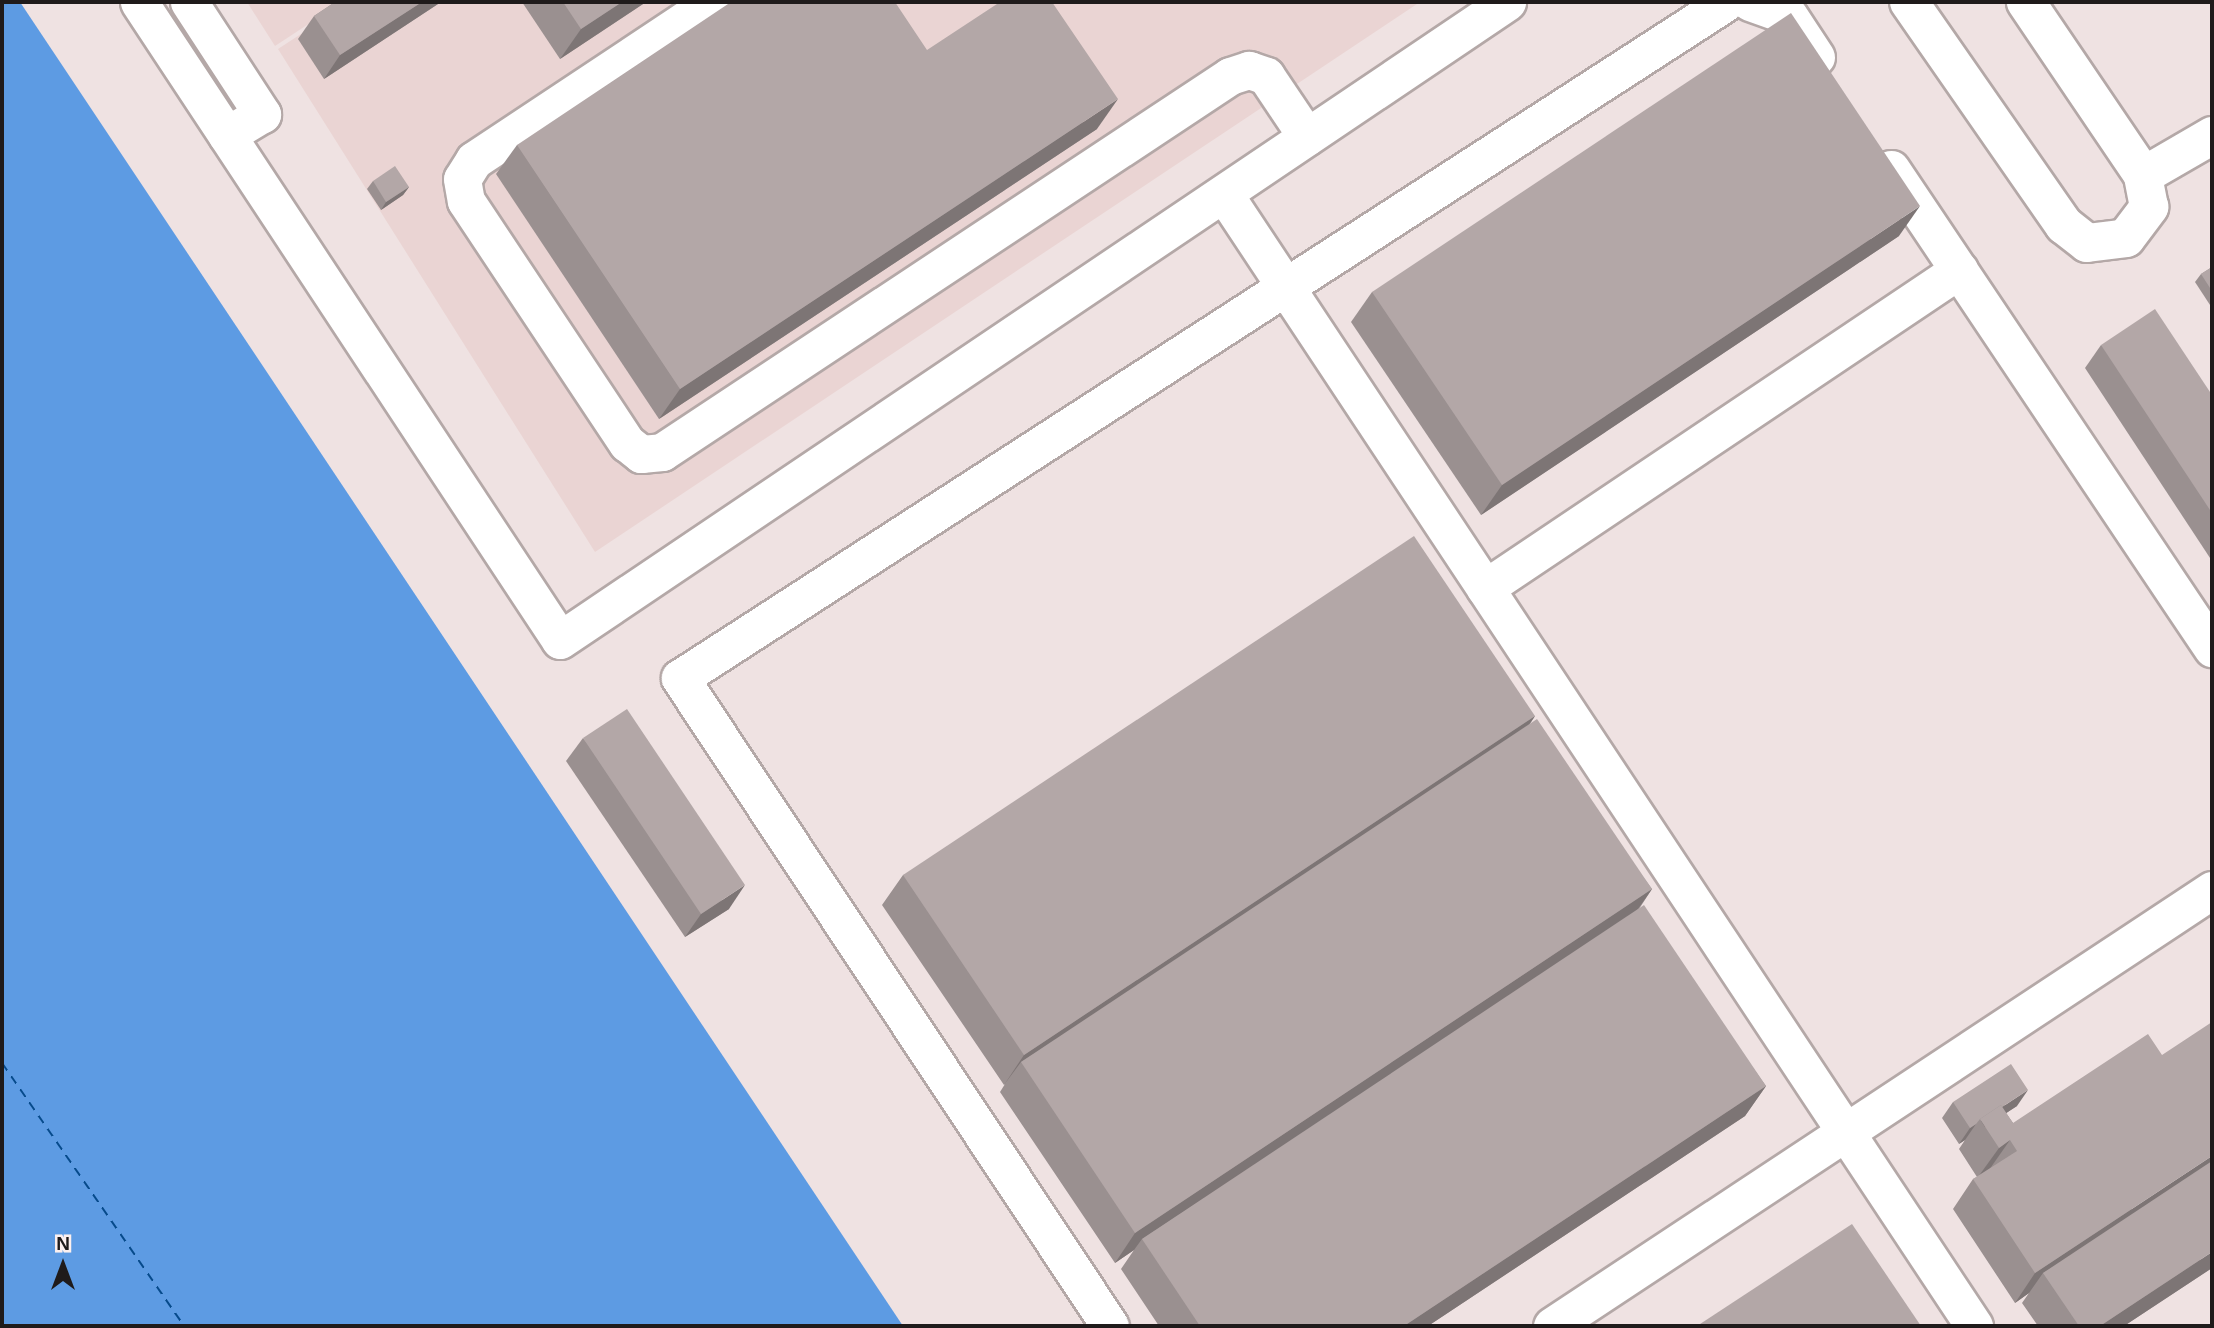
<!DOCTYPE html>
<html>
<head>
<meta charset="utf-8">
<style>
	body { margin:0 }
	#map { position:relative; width:2214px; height:1328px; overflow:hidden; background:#efe2e2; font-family:Helvetica,sans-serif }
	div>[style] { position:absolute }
	.built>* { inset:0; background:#ead4d3 }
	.water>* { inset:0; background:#5d9be3 }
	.ferry>* { height:2px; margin-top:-1px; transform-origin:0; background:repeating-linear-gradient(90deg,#064a8b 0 9px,transparent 0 16px) }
	.roads { filter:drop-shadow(2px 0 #b4a8a7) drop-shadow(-2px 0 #b4a8a7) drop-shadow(0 2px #b4a8a7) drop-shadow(0 -2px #b4a8a7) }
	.minor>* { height:37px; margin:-18.5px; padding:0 18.5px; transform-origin:18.5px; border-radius:18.5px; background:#fff }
	.major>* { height:38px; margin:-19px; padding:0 19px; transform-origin:19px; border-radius:19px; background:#fff }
	.wall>* { inset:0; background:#9a9090 }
	.shaded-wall>* { inset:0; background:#7d7575 }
	.building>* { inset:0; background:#b3a7a7 }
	span { translate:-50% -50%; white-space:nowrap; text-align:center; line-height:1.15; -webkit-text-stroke:5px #fcf0ef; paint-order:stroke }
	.frame { position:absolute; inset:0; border:4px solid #1f1b1b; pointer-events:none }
	.north { position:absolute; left:28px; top:1230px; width:70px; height:70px; -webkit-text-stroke:5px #fcf0ef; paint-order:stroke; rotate:0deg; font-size:19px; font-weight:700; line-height:28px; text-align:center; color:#1f1b1b }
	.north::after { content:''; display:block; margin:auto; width:24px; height:32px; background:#1f1b1b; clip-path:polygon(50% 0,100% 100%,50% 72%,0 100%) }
</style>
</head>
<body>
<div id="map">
	<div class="built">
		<div style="clip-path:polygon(247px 2px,342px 2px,275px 46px)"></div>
		<div style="clip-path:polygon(350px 2px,1420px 2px,595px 552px,278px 49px)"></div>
	</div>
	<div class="water">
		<div style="clip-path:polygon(2px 2px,20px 2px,903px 1326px,2px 1326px)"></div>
	</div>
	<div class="ferry">
		<div style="left:2px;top:1063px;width:320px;rotate:55.3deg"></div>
	</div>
	<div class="roads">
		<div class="minor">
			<div style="left:139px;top:2px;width:764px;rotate:56.58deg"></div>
			<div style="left:560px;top:640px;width:1142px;rotate:-33.97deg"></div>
			<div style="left:189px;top:2px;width:134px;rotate:56.9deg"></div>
			<div style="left:262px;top:114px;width:41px;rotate:149deg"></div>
			<div style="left:712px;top:2px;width:286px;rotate:146.4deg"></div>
			<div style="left:474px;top:160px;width:22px;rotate:122deg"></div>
			<div style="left:462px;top:179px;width:22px;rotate:80deg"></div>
			<div style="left:466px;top:201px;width:291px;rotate:56.4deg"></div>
			<div style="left:627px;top:443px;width:18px;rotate:38deg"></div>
			<div style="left:641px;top:454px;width:21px;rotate:-5deg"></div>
			<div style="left:662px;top:452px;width:681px;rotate:-33.5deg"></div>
			<div style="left:1230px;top:76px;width:20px;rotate:-18deg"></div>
			<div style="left:1249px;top:70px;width:18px;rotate:19deg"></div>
			<div style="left:1266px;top:76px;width:73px;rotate:56.1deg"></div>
			<div style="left:1750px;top:2px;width:41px;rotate:19.7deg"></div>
			<div style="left:1789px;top:16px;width:49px;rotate:56.6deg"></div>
			<div style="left:1891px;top:169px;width:577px;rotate:56.17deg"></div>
			<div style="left:2143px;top:175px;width:80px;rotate:-30.1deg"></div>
			<div style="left:1224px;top:194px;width:1358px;rotate:56.47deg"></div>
			<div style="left:1485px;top:588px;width:571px;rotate:-33.86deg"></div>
			<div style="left:1110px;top:1326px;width:778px;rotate:-123.57deg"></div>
			<div style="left:680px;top:678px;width:1245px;rotate:-32.87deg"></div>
			<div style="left:1552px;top:1326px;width:791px;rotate:-33.45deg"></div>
		</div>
		<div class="major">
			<div style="left:1909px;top:2px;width:272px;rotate:55.2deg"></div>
			<div style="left:2064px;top:225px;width:29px;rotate:38deg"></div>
			<div style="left:2087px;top:243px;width:39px;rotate:-7deg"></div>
			<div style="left:2126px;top:238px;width:39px;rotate:-53deg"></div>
			<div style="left:2149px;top:207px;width:33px;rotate:-101deg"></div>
			<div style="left:2143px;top:175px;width:209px;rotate:-124.1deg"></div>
		</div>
	</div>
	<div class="wall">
		<div style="clip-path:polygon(335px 2px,441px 2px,324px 79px,298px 39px,314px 16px)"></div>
		<div style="clip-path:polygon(522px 2px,646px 2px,560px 59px)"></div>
		<div style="clip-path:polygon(927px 50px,1097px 129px,659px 419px,496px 174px,517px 145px)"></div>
		<div style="clip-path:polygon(373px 181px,409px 187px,403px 195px,381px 210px,367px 189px)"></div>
		<div style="clip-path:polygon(1899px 236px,1481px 515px,1351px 322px,1372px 292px)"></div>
		<div style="clip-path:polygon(2212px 267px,2212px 304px,2210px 305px,2195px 282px,2201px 274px)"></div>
		<div style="clip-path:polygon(2101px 345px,2212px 395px,2212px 561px,2085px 368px)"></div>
		<div style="clip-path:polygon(1535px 716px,1530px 724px,1652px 889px,1639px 909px,1766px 1086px,1745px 1116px,1428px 1326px,1159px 1326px,1121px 1269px,1134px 1250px,1115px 1263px,1000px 1092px,1005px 1084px,1004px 1085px,882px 905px,903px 875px)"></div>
		<div style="clip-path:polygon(583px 738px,729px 909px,685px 937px,566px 761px)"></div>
		<div style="clip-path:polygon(1953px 1102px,2017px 1106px,2006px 1113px,2013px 1123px,2212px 1268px,2124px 1326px,2038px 1326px,2022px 1303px,2029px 1293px,2015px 1303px,1953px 1209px,1973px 1179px,1977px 1177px,1959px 1149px,1965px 1140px,1959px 1144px,1942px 1118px)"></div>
	</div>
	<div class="shaded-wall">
		<div style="clip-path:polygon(422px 2px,441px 2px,324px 79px,340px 55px)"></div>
		<div style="clip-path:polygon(622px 2px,646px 2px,560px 59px,581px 29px)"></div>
		<div style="clip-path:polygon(1118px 99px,1097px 129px,659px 419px,680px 389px)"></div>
		<div style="clip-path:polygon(409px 187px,403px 195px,381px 210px,386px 202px)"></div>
		<div style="clip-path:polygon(1920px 206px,1899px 236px,1481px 515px,1502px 485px)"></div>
		<div style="clip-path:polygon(1535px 716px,1514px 746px,1021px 1062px,1004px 1085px,1024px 1055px)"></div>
		<div style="clip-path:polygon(745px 885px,729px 909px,685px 937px,701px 914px)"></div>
		<div style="clip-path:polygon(1652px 889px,1631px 919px,1142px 1239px,1134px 1250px,1115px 1263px,1135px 1233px)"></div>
		<div style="clip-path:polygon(1766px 1086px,1745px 1116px,1428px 1326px,1404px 1326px)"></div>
		<div style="clip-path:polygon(2028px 1090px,2017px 1106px,1985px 1127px,1981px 1121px)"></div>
		<div style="clip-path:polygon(1976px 1124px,1965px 1140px,1959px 1144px,1970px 1128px)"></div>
		<div style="clip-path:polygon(2010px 1140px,1989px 1170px,1978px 1177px,1999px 1148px)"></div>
		<div style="clip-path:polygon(2212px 1156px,2212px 1172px,2043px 1273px,2029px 1293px,2015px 1303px,2035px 1273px)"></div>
		<div style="clip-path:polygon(2212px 1252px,2212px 1268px,2124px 1326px,2100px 1326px)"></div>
	</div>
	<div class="building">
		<div style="clip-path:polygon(335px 2px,422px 2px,340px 55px,314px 16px)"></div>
		<div style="clip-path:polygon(563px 2px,622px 2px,581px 29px)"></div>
		<div style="clip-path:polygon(731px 2px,895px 2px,927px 50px,1000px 2px,1052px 2px,1118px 99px,680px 389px,517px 145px)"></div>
		<div style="clip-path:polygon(1791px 13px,1920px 206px,1502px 485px,1372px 292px)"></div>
		<div style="clip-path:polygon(395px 166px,409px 187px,386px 202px,373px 181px)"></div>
		<div style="clip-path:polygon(2212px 267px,2212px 291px,2201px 274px)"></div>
		<div style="clip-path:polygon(2155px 309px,2212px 395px,2212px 513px,2101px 345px)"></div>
		<div style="clip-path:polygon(1414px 536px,1535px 716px,1024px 1055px,903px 875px)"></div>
		<div style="clip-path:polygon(627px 709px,745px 885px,701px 914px,583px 738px)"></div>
		<div style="clip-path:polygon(1537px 719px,1652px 889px,1135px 1233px,1021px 1062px)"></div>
		<div style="clip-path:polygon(1644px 905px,1766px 1086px,1404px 1326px,1200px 1326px,1142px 1239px)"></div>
		<div style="clip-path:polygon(2212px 1022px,2212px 1156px,2035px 1273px,1973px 1179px,2017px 1151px,2010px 1140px,1999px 1148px,1980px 1119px,2001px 1105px,2013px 1123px,2148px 1034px,2162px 1055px)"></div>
		<div style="clip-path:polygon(2011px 1064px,2028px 1090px,2002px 1107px,2001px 1105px,1980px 1119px,1976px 1124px,1970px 1128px,1953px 1102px)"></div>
		<div style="clip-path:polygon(2212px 1161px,2212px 1252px,2100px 1326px,2079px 1326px,2043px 1273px)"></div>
		<div style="clip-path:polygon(1852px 1224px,1921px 1326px,1697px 1326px)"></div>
	</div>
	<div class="frame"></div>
	<div class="north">N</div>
</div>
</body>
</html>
